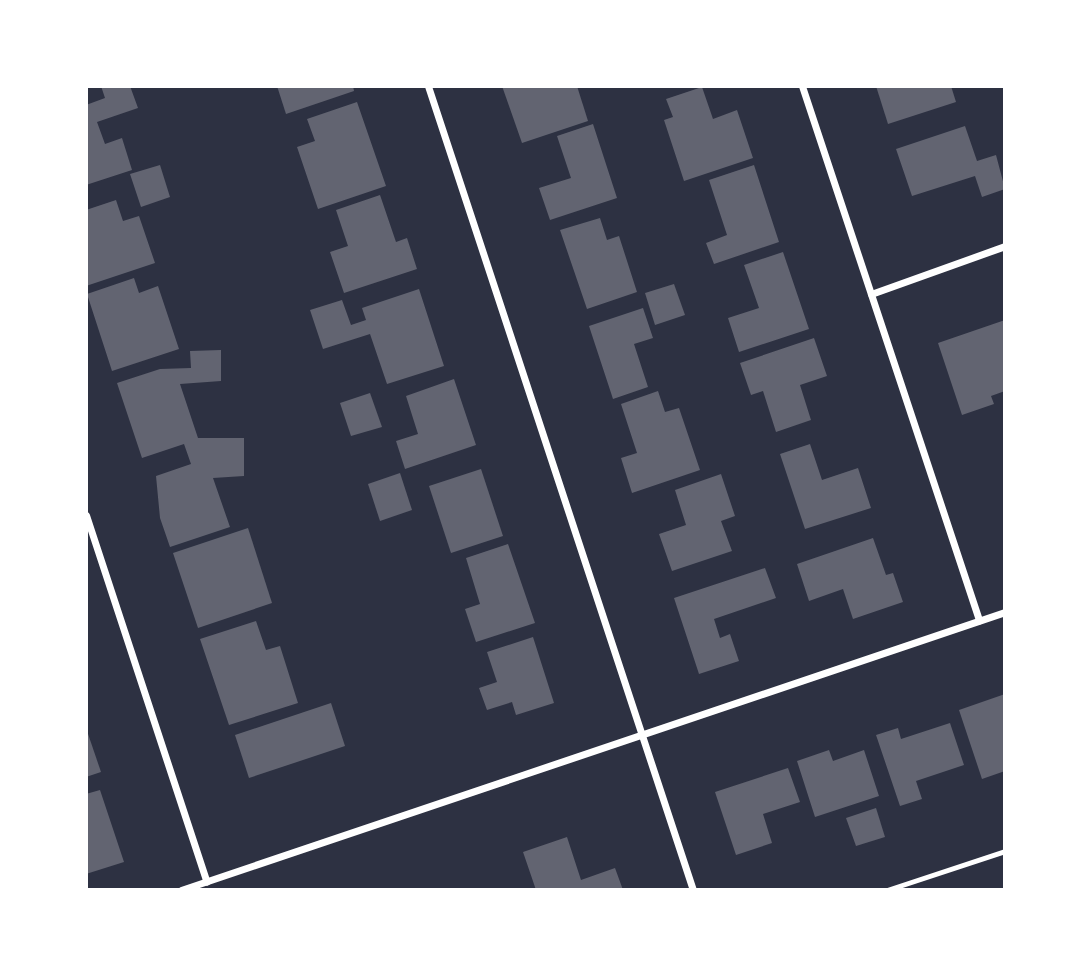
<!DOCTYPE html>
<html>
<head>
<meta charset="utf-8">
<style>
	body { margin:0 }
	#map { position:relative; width:1091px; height:976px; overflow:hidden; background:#2d3142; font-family:"Zilla Slab",serif }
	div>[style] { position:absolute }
	.building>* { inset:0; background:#626471 }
	.service>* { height:5px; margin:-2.5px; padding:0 2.5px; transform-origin:2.5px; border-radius:2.5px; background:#fff }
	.minor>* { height:7px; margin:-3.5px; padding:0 3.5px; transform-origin:3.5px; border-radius:3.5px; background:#fff }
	span { translate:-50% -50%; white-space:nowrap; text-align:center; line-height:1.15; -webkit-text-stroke:7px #fff; paint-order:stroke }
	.frame { position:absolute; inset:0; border:88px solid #fff; pointer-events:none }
</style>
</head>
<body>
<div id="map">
	<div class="building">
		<div style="clip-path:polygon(101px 86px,130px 86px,138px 108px,97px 122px,105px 144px,122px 138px,132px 170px,86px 185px,86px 105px,105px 98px)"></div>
		<div style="clip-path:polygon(277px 86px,353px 86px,354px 91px,286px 114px)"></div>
		<div style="clip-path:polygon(502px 86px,577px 86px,588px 121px,522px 143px)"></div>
		<div style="clip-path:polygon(876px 86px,951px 86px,956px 102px,888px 124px)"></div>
		<div style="clip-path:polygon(702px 87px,713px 119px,737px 110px,753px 158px,684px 181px,664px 120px,673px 117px,666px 99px)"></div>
		<div style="clip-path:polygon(357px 102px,386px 186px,318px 209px,297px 147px,315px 141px,307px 119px)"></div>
		<div style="clip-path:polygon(593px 124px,617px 198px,550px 220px,539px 188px,571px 178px,557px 136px)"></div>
		<div style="clip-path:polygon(965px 126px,977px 161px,996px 155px,1005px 189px,982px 197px,975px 176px,912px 196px,896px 149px)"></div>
		<div style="clip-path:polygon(160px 165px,170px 197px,141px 207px,130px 174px)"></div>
		<div style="clip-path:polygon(754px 165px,779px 242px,714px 264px,706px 243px,727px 235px,709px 180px)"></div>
		<div style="clip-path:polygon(380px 195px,396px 242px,407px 238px,417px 269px,344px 293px,330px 252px,348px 246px,336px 210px)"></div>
		<div style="clip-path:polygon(116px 200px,123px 221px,139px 216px,155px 263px,86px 286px,86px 210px)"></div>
		<div style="clip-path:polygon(600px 218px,607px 240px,619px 236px,637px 292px,587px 309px,560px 230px)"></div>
		<div style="clip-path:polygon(783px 252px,809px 329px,739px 352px,728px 318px,759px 308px,744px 265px)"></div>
		<div style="clip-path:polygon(134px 278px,139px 293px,158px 286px,179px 349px,112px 371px,87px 294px)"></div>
		<div style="clip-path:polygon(674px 284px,685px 315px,655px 325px,645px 293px)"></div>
		<div style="clip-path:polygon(419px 289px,444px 366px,387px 384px,370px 334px,323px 349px,310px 310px,342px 300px,351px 325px,366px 320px,362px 308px)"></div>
		<div style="clip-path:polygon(643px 308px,653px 338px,634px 344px,648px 387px,613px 399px,589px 326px)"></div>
		<div style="clip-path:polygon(1005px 320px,1005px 391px,991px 396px,994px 404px,962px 415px,938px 343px)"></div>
		<div style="clip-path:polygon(814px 338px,827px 376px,800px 385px,811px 420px,776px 432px,763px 391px,751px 395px,740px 363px)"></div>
		<div style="clip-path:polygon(221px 350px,221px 381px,180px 384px,198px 438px,244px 438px,244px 476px,213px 478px,230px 527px,170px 547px,160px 518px,156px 476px,191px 464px,184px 444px,142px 458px,117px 383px,160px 369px,191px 368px,190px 351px)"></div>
		<div style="clip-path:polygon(454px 379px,476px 445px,405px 469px,396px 441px,418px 434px,406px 396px)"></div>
		<div style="clip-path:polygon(658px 391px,665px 412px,679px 408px,700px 470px,632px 493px,621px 458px,637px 453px,621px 404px)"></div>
		<div style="clip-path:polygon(370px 393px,382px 427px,351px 436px,340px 403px)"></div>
		<div style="clip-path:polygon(810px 444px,822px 480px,858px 468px,871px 508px,805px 529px,780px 454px)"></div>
		<div style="clip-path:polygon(481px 469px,503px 536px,451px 553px,429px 486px)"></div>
		<div style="clip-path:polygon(400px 473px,412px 510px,380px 521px,368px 484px)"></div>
		<div style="clip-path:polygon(721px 474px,735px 516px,721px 521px,732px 551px,672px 571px,659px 534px,686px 525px,675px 490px)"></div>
		<div style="clip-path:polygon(248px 528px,272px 603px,198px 628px,173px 553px)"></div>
		<div style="clip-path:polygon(873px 538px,886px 575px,893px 573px,903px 602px,853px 619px,843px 589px,809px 601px,797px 564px)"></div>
		<div style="clip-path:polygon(508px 544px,535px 623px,476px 642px,465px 609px,480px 604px,466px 558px)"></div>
		<div style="clip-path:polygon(765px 568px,776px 598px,714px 619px,720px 638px,730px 634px,739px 661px,699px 674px,674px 598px)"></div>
		<div style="clip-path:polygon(256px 621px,266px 650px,280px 646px,298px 703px,229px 725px,200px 639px)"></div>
		<div style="clip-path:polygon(533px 637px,554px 703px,516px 715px,512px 702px,487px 710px,479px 688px,497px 682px,487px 652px)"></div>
		<div style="clip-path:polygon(1005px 694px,1005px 771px,982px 779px,959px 710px)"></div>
		<div style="clip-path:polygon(331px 703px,345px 746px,249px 778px,235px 735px)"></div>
		<div style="clip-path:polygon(950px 723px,964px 765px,916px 781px,922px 799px,900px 806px,876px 735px,898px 728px,901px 739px)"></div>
		<div style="clip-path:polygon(86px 728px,101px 772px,86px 777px)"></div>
		<div style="clip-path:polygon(829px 750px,833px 761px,864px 750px,879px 796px,815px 817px,797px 761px)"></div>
		<div style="clip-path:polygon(788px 768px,800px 802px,763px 814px,772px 843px,736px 855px,715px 792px)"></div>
		<div style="clip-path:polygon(100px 790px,124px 862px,86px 874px,86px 794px)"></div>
		<div style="clip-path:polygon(876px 808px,885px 837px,856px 846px,846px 818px)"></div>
		<div style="clip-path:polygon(567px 837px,581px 880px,615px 868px,623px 890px,536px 890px,523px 852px)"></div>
	</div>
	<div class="service">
		<div style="left:887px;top:890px;width:124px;rotate:-18.3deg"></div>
	</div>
	<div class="minor">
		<div style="left:428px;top:86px;width:847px;rotate:71.76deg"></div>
		<div style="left:802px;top:86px;width:563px;rotate:71.66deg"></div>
		<div style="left:871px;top:294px;width:142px;rotate:-19.7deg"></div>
		<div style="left:86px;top:515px;width:386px;rotate:71.8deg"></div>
		<div style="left:181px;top:890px;width:870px;rotate:-18.64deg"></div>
	</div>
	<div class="frame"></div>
</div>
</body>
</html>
